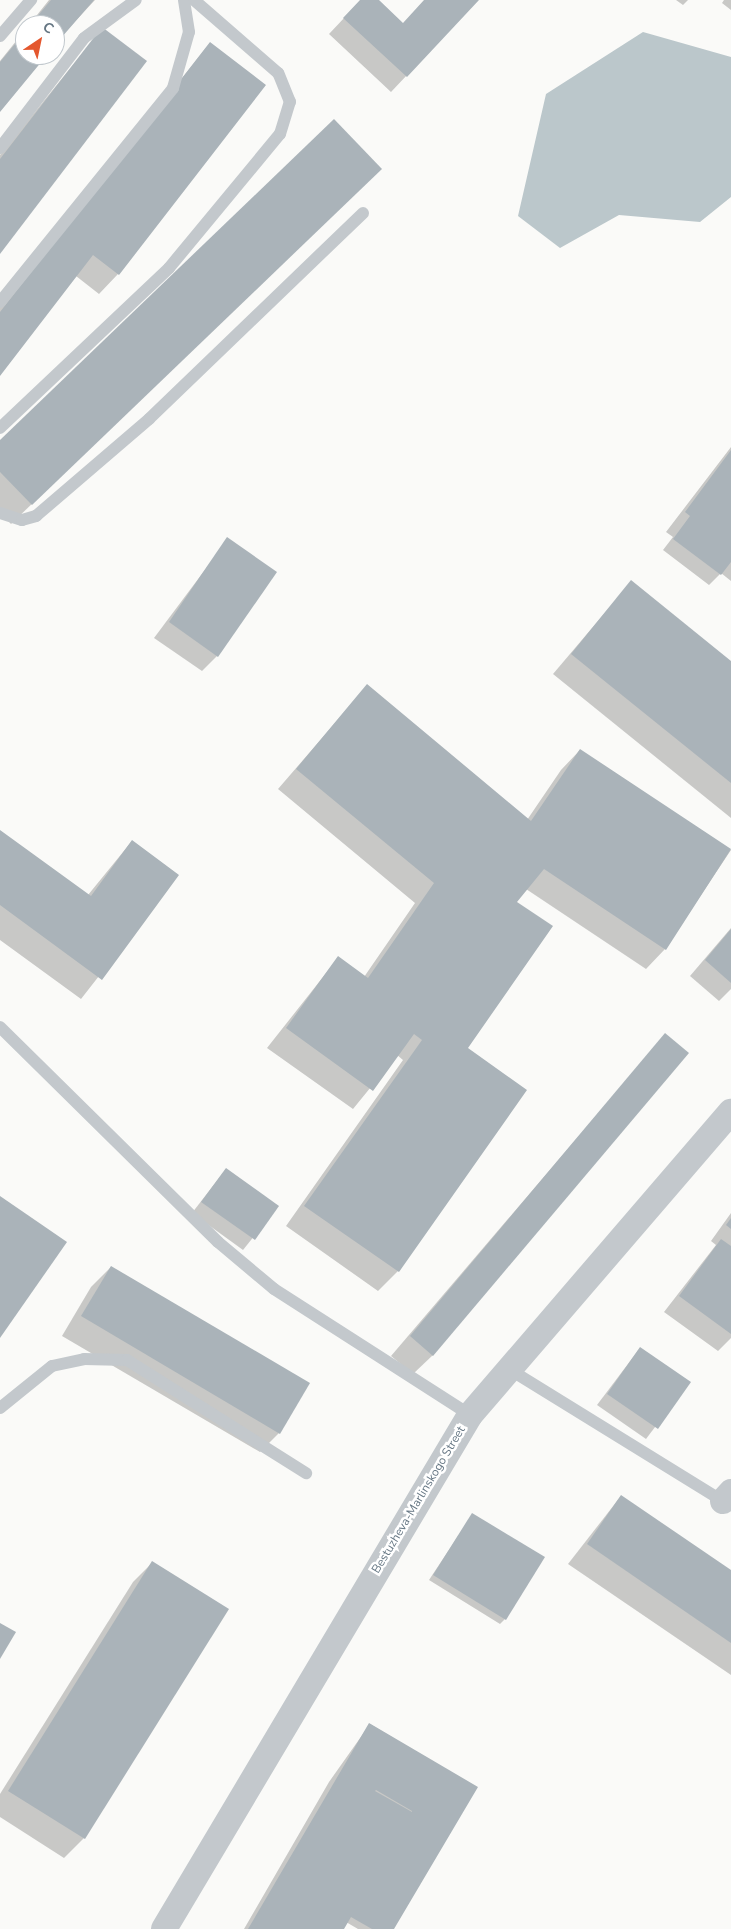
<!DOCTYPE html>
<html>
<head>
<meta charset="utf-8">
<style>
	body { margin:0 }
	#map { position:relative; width:731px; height:1929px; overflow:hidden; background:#fafaf8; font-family:"Nunito Sans",sans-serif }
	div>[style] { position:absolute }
	.water>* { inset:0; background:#bbc7cb }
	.shadow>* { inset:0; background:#0003 }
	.building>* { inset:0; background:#aab3b9 }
	.service>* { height:12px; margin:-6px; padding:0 6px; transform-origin:6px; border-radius:6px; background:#c3c8cc }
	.minor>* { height:26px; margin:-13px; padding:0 13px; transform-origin:13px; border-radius:13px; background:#c3c8cc }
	span { translate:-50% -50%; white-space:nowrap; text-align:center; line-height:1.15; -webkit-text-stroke:5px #fff; paint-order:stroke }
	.street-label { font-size:12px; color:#657683 }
	.north { position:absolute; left:15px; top:15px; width:50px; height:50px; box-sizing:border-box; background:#fff; border:1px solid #c1c8cd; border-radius:50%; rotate:34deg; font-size:14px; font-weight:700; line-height:20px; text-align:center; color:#657683 }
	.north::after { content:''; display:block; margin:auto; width:18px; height:22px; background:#e4572e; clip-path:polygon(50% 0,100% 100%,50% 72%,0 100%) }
</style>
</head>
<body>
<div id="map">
	<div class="water">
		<div style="clip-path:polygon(643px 32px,731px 57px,731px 197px,700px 222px,619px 215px,560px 248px,518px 216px,546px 94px)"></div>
	</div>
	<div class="shadow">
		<div style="clip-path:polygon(49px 0,95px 0,55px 43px,55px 25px,29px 25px)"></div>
		<div style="clip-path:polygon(361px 0,377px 0,403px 24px,425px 0,478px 0,391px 92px,329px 34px)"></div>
		<div style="clip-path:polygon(676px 0,688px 0,683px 5px)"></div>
		<div style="clip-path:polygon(724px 0,731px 0,731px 10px,722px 3px)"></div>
		<div style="clip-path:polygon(102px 29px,0 252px,0 155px)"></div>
		<div style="clip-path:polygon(25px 30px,25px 55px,45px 55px,0 110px,0 61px)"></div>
		<div style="clip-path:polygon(210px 43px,118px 274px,99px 294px,76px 276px,0 374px,0 308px)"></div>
		<div style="clip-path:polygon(361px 188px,11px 524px,0 512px,0 441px)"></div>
		<div style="clip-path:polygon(731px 447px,731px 581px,721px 573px,709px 585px,663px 550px,673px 537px,666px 532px)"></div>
		<div style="clip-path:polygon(228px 539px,217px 656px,202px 671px,154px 638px)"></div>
		<div style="clip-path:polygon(631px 582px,731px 662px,731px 818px,553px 674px)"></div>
		<div style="clip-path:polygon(367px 686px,527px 820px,561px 770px,580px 750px,731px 850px,665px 949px,646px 969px,526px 889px,516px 902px,466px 1049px,525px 1090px,398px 1271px,378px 1291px,286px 1226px,403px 1060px,397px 1055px,353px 1109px,267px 1048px,338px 958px,364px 977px,415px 903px,278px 789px)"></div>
		<div style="clip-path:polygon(0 831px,88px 895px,132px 841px,178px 875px,81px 999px,0 940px)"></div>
		<div style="clip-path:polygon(731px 928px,731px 989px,719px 1001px,690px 976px)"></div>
		<div style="clip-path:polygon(665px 1035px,433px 1355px,413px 1374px,391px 1356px)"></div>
		<div style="clip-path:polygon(226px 1169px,278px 1206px,243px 1250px,192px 1213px)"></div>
		<div style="clip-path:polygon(731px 1213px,731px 1338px,718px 1351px,664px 1312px,716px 1245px,711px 1241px)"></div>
		<div style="clip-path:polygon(111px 1267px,279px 1433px,260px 1452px,62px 1336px,91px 1287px)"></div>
		<div style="clip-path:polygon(640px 1348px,689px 1382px,646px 1439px,597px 1405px)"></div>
		<div style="clip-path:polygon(621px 1496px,731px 1571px,731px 1675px,568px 1564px)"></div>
		<div style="clip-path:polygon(472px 1515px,505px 1619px,500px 1624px,429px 1580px)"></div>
		<div style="clip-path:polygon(152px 1563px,227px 1610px,84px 1838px,64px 1858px,0 1817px,0 1794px,133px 1582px)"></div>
		<div style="clip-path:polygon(370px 1724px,476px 1788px,392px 1929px,358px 1929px,346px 1922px,342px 1929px,244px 1929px,329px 1782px)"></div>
	</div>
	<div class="building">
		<div style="clip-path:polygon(51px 0,94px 0,55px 45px,55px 25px,30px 25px)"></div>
		<div style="clip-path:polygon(360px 0,379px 0,403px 23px,424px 0,479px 0,407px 77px,343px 18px)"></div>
		<div style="clip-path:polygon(102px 27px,147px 61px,0 254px,0 159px)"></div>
		<div style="clip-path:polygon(25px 32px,25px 55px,47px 55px,0 112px,0 62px)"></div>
		<div style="clip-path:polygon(210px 42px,266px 85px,119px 275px,93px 255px,0 376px,0 312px)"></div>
		<div style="clip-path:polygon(334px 119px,382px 169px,32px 505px,0 472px,0 440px)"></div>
		<div style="clip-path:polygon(731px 450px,731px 562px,721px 575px,673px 539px,690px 516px,685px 512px)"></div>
		<div style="clip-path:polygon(227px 537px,277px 572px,218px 657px,169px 622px)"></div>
		<div style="clip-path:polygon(631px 580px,731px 661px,731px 783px,571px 654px)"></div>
		<div style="clip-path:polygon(367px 684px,531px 821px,580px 749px,731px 849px,666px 950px,544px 869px,517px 902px,553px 926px,468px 1048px,527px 1090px,399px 1272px,304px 1206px,422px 1040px,414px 1034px,373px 1091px,286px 1028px,338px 956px,368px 978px,434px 883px,296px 769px)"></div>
		<div style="clip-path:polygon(0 830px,91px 896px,132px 840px,179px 875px,102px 980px,0 905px)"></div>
		<div style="clip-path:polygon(731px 929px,731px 983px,705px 960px)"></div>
		<div style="clip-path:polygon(665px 1033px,689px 1053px,433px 1356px,410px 1336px)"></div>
		<div style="clip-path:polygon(226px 1168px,279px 1206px,255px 1240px,201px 1202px)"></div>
		<div style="clip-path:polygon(0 1196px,67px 1242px,0 1338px)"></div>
		<div style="clip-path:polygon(731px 1218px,731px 1229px,726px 1225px)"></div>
		<div style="clip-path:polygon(721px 1239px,731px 1246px,731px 1334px,679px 1296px)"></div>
		<div style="clip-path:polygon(111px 1266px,310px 1383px,280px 1434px,81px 1316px)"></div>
		<div style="clip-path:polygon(640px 1347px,691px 1382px,658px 1429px,607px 1394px)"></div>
		<div style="clip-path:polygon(621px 1495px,731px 1570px,731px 1643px,587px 1544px)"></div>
		<div style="clip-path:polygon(472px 1513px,545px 1557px,506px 1620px,433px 1575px)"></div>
		<div style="clip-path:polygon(152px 1561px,229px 1609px,85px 1839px,8px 1791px)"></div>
		<div style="clip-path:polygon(0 1623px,16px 1632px,0 1659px)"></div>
		<div style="clip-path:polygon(evenodd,369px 1723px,478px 1787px,394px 1929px,372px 1929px,351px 1917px,344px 1929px,248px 1929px,369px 1723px,376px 1790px,412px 1811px,412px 1812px,375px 1791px,376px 1790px)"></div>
	</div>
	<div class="service">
		<div style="left:0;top:36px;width:48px;rotate:-49.3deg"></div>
		<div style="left:0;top:148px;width:138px;rotate:-52.6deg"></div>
		<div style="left:84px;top:38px;width:64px;rotate:-36.2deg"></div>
		<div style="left:0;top:302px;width:275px;rotate:-51deg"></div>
		<div style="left:173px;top:88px;width:58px;rotate:-74.1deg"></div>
		<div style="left:189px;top:32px;width:32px;rotate:-99deg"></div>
		<div style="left:0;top:428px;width:233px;rotate:-43.4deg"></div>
		<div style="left:169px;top:268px;width:174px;rotate:-50.4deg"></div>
		<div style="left:280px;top:134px;width:34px;rotate:-73deg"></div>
		<div style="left:290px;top:102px;width:31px;rotate:-112deg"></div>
		<div style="left:278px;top:73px;width:111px;rotate:-139deg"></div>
		<div style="left:0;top:513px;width:23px;rotate:18deg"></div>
		<div style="left:22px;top:520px;width:15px;rotate:-16deg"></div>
		<div style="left:36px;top:516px;width:149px;rotate:-40.6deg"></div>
		<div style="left:149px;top:419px;width:297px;rotate:-43.9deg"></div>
		<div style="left:0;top:1027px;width:306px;rotate:44.6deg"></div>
		<div style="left:218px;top:1242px;width:73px;rotate:40deg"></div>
		<div style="left:274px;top:1289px;width:233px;rotate:32.7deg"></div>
		<div style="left:509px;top:1369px;width:255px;rotate:31.7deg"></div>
		<div style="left:0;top:1408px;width:67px;rotate:-38.9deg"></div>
		<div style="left:52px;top:1366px;width:33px;rotate:-12deg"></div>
		<div style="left:84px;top:1359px;width:43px;rotate:1.3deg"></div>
		<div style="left:127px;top:1360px;width:212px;rotate:32.3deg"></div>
	</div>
	<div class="minor">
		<div style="left:723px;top:1501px;width:12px;rotate:-48deg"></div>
		<div style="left:164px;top:1929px;width:598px;rotate:-59.23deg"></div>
		<div style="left:470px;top:1415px;width:400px;rotate:-49.3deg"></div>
	</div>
	<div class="street-label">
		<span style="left:419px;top:1500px;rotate:-59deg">Bestuzheva-Marlinskogo Street</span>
	</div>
	<div class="north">С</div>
</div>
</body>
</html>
